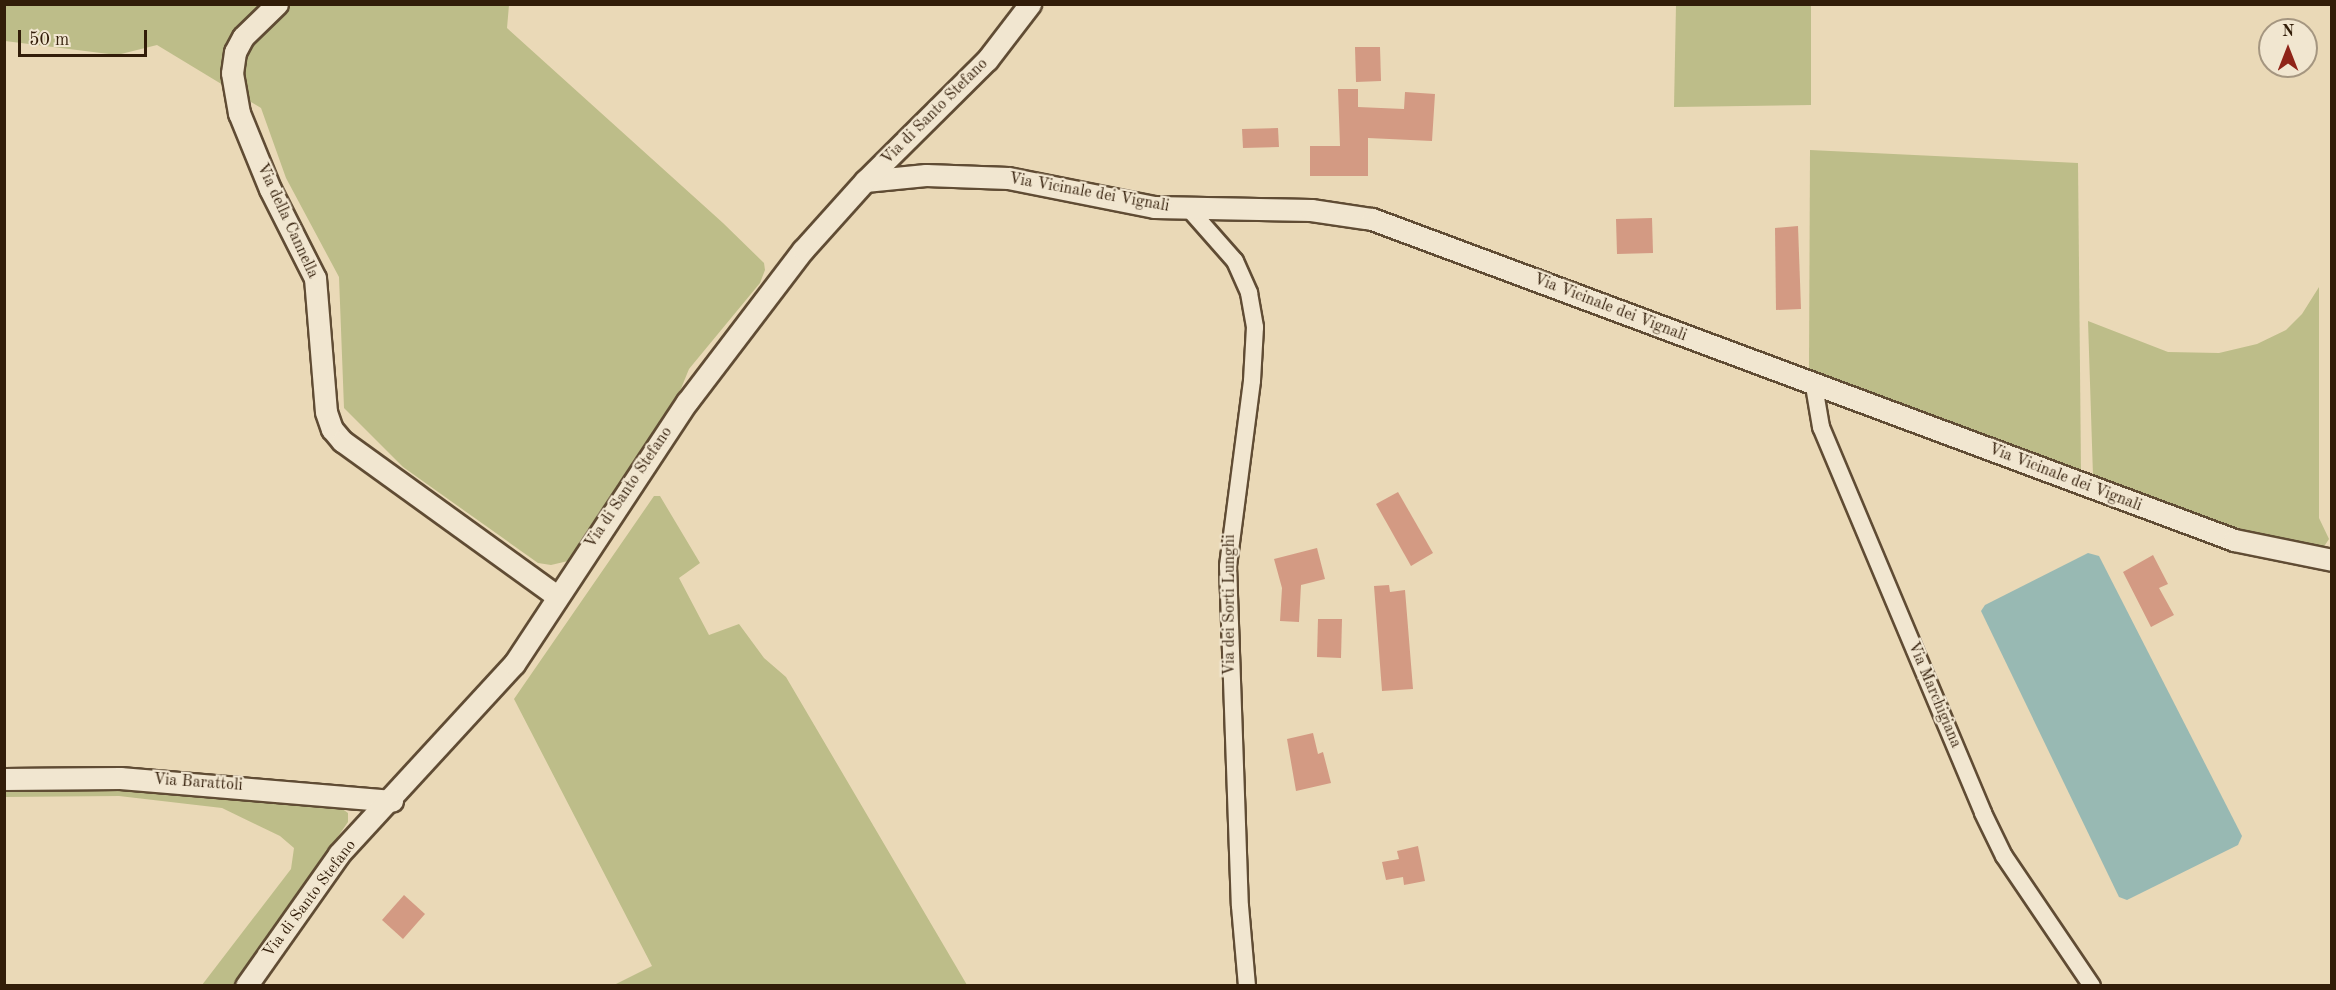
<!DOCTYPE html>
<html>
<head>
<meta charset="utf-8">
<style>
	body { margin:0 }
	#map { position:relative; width:2336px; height:990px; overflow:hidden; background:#ead9b7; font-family:"Old Standard TT",serif }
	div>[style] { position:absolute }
	.green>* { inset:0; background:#bdbd89 }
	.water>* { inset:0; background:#98b9b3 }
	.building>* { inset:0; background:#d39a83 }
	.roads { filter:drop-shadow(2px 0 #604c34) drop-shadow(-2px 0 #604c34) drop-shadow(0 2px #604c34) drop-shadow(0 -2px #604c34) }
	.minor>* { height:16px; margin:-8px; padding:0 8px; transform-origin:8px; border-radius:8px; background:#f1e6d0 }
	.tertiary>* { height:21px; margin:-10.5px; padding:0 10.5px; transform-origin:10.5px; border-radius:10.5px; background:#f1e6d0 }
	span { translate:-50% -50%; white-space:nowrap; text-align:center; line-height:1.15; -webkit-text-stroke:4.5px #f1e6d0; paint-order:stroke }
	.street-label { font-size:16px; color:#321d09 }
	.frame { position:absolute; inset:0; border:6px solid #321d09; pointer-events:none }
	.north { position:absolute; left:2258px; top:18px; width:60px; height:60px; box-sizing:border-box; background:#f1e6d0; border:2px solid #a59680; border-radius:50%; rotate:0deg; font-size:16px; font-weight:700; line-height:24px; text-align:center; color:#321d09 }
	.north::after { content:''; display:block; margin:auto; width:21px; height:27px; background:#8f2418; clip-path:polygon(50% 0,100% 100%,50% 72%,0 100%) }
	.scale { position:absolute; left:18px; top:30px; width:129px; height:27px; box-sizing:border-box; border:3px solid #321d09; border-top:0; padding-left:8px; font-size:18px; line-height:21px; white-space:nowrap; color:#321d09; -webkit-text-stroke:4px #f1e6d0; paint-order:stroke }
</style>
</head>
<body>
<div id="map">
	<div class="green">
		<div style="clip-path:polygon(5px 5px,509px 5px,507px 28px,723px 223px,764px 263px,765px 270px,760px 283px,689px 369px,678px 396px,568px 561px,551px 565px,538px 563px,403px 467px,344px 408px,339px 277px,286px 178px,261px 108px,157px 45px,117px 55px,5px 41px)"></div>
		<div style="clip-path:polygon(1676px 5px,1811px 5px,1811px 105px,1674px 107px)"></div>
		<div style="clip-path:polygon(1810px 150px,2078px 163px,2081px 472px,1809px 370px)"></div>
		<div style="clip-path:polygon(2319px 287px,2319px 518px,2329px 539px,2323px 548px,2268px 537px,2193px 514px,2093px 476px,2088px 321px,2168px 352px,2219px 353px,2257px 344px,2286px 330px,2302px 314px)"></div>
		<div style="clip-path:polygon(654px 496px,660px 496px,700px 563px,679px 578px,709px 635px,739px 624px,764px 658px,786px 677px,967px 985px,614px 985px,652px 966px,514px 699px)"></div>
		<div style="clip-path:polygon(119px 788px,319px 803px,341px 808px,348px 813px,348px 822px,235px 985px,202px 985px,291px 869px,294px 848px,280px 836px,222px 808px,119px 796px,5px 797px,5px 789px)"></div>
	</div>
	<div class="water">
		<div style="clip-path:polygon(2088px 553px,2099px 556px,2242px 836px,2238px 845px,2127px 900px,2119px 897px,1981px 611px,1985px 605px)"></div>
	</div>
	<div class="building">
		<div style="clip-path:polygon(1355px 47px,1380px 47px,1381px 81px,1356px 82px)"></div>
		<div style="clip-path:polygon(1338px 89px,1358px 89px,1358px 107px,1404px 109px,1405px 92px,1435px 94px,1432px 141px,1368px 138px,1368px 176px,1310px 176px,1310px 146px,1340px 146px)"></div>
		<div style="clip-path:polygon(1278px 128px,1279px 147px,1243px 148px,1242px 129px)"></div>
		<div style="clip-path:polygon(1652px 218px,1653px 253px,1617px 254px,1616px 219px)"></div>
		<div style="clip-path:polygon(1798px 226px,1801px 309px,1776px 310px,1775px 228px)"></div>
		<div style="clip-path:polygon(1398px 492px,1433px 553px,1411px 566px,1376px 504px)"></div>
		<div style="clip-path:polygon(1317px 548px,1325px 579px,1301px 585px,1299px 622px,1280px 621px,1282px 588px,1274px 559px)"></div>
		<div style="clip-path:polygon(2153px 555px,2168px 584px,2159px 588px,2174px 615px,2151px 627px,2123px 572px)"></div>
		<div style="clip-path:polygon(1389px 585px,1390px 592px,1405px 590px,1413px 689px,1382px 691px,1374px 586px)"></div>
		<div style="clip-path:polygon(1318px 619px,1342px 619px,1341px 658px,1317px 657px)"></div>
		<div style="clip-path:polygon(1313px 733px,1318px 754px,1323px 752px,1331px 783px,1296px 791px,1287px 739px)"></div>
		<div style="clip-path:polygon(1418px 846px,1425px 881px,1404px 885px,1403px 877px,1386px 880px,1382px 862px,1399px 859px,1397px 851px)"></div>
		<div style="clip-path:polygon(404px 895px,425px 914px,403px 939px,382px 920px)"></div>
	</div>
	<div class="roads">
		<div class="minor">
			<div style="left:1190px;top:210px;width:68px;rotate:48.6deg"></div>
			<div style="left:1235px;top:261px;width:35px;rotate:66deg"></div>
			<div style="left:1249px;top:293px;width:35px;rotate:80deg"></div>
			<div style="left:1255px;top:327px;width:54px;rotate:93.2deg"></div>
			<div style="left:1252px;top:381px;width:187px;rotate:97.4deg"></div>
			<div style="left:1228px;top:566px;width:340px;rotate:88deg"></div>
			<div style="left:1240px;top:906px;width:80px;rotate:85deg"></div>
			<div style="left:1814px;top:386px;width:42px;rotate:80.3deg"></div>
			<div style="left:1821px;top:427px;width:419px;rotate:67.2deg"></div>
			<div style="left:1983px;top:813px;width:48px;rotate:64deg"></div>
			<div style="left:2004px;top:856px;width:157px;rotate:55.9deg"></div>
		</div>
		<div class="tertiary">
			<div style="left:277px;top:4px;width:47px;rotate:135.9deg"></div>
			<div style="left:243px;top:37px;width:17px;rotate:118deg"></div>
			<div style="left:235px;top:52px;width:21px;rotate:98deg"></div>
			<div style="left:232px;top:73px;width:41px;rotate:80.1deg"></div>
			<div style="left:239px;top:113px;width:82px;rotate:67.8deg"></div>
			<div style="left:270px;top:189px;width:100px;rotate:63.2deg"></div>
			<div style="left:315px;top:278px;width:134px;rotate:85.3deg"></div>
			<div style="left:326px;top:412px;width:18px;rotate:71deg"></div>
			<div style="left:332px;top:429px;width:16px;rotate:50deg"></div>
			<div style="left:342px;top:441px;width:265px;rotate:35.8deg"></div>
			<div style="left:865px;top:181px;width:61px;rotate:-5.6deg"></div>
			<div style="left:926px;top:175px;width:82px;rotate:2.1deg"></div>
			<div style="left:1008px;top:178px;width:149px;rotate:11.2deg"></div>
			<div style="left:1154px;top:207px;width:157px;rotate:1.1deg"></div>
			<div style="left:1311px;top:210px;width:62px;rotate:8.4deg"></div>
			<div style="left:1372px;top:219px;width:920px;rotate:20.42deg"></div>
			<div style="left:2234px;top:540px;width:100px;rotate:11.5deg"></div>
			<div style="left:4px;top:779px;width:116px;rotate:-0.5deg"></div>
			<div style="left:120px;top:778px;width:273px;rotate:4.8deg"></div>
			<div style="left:246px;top:986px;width:161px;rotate:-54.8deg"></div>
			<div style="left:339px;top:854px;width:258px;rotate:-47.4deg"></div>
			<div style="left:514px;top:664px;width:314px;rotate:-56.6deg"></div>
			<div style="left:687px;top:402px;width:191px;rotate:-52.7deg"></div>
			<div style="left:803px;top:250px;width:93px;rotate:-48.1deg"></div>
			<div style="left:865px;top:181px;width:172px;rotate:-44.8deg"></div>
			<div style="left:987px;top:60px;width:71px;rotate:-52.5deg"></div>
		</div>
	</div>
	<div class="street-label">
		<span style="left:935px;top:112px;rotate:-45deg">Via di Santo Stefano</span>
		<span style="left:1089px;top:193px;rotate:10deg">Via Vicinale dei Vignali</span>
		<span style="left:287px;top:221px;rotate:65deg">Via della Cannella</span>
		<span style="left:1610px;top:308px;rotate:21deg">Via Vicinale dei Vignali</span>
		<span style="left:2065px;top:478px;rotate:21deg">Via Vicinale dei Vignali</span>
		<span style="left:629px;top:488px;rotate:-56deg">Via di Santo Stefano</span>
		<span style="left:1230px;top:605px;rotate:-90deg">Via dei Sorti Lunghi</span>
		<span style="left:1934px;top:695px;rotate:67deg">Via Marchigiana</span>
		<span style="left:198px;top:783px;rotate:4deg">Via Barattoli</span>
		<span style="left:310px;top:899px;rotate:-53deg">Via di Santo Stefano</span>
	</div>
	<div class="frame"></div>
	<div class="north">N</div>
	<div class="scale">50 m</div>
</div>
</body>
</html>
